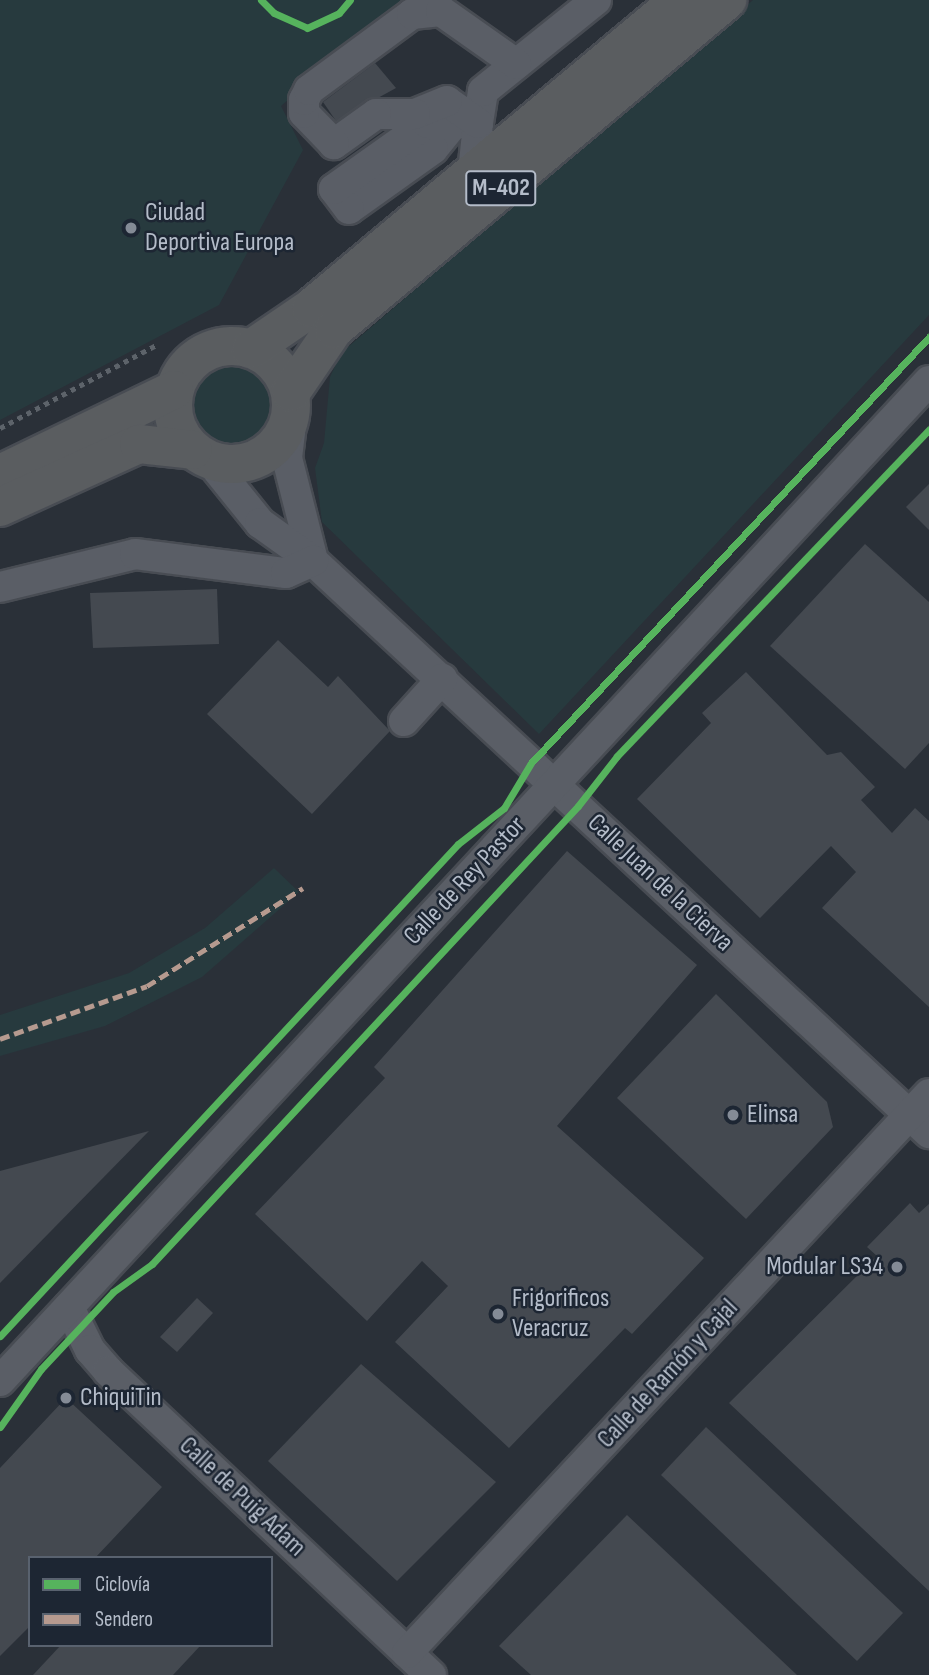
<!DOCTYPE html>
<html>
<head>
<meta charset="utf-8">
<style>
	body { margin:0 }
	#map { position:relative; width:929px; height:1675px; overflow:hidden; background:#2a3038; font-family:"Sofia Sans Condensed",sans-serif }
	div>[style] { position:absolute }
	.green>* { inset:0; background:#273a3e }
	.round { border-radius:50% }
	.building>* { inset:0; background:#444950 }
	.path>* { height:4.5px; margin-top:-2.25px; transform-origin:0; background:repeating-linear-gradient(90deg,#5d636a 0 5px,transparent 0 10px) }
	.roads { filter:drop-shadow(2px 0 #484c53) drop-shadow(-2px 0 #484c53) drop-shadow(0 2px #484c53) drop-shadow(0 -2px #484c53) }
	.minor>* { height:30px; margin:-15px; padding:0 15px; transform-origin:15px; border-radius:15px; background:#5a5e66 }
	.highway>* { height:38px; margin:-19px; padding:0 19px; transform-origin:19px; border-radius:19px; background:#5a5d60 }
	.highway>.ring { margin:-19px; padding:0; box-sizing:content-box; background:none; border:38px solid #5a5d60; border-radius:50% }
	.quiet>* { height:5px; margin-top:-2.5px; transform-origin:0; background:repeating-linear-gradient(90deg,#b69a8f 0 10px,transparent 0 15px) }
	.cycleway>* { height:7px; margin:-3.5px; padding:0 3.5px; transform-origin:3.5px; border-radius:3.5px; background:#56b35d }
	.dots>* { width:19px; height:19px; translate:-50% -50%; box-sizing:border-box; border:4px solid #1d2633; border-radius:50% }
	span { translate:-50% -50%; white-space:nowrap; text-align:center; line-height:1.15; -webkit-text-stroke:5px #1d2633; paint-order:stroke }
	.shield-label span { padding:2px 5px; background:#1d2633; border:2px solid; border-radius:5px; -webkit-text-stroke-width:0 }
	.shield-label { font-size:24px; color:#b4bcc9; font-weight:700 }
	.poi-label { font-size:26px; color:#b4bcc9 }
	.left { translate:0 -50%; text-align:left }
	.right { translate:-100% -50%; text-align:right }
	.street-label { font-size:26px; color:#b4bcc9 }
	.legend { position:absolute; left:28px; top:1556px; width:245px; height:91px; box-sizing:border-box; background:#1d2633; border:2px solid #59626f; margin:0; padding:9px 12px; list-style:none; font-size:21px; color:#b4bcc9 }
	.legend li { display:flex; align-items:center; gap:14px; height:35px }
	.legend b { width:35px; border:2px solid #59626f }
</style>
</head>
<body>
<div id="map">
	<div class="green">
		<div style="clip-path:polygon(0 0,405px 0,281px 106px,303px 150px,219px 305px,0 420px)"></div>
		<div style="clip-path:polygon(753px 0,929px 0,929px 315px,539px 734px,322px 522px,315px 468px,324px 443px,330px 377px,341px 353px)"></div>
		<div class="round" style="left:193px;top:360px;width:86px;height:86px"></div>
		<div style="clip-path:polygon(274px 868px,299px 892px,202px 977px,105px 1026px,0 1056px,0 1015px,129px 973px,205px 928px)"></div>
	</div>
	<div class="building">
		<div style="clip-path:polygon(375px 63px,396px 88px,336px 121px,323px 102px)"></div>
		<div style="clip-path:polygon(929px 484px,929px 530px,906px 507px)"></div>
		<div style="clip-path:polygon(865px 544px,929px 602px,929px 743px,905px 769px,770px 646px)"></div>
		<div style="clip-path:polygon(217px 589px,219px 644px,93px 648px,90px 593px)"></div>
		<div style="clip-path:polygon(278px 640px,328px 687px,338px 676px,390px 731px,312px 814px,207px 714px)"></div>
		<div style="clip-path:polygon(746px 672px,827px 755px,841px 752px,875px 787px,861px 800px,892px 833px,915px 808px,929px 821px,929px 1007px,822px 908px,856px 872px,831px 846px,760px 918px,637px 799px,711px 723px,702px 713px)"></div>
		<div style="clip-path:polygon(567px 851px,697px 965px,557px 1126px,704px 1258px,632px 1334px,625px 1328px,509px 1448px,395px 1342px,448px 1286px,422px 1261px,367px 1321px,255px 1214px,385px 1078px,374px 1067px)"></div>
		<div style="clip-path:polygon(716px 994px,827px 1102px,833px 1127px,746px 1219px,617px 1098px)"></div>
		<div style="clip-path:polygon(149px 1131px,0 1283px,0 1171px)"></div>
		<div style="clip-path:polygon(910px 1203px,919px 1213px,929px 1204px,929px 1591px,729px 1403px,877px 1256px,867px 1247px)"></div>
		<div style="clip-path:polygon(197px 1298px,213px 1313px,177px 1352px,160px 1337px)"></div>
		<div style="clip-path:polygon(361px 1364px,496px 1482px,397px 1581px,268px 1461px)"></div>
		<div style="clip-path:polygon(66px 1398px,162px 1487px,95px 1558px,30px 1558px,30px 1626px,0 1656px,0 1468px)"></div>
		<div style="clip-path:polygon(706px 1427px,903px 1613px,857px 1661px,661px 1475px)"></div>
		<div style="clip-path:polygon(627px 1515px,797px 1675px,531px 1675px,499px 1646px)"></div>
		<div style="clip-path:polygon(61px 1645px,201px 1645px,173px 1675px,33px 1675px)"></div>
	</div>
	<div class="path">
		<div style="left:0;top:428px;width:179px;rotate:-28deg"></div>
	</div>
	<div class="roads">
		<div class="minor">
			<div style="left:454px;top:123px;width:33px;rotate:129deg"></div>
			<div style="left:433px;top:149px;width:103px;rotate:144.5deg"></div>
			<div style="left:349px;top:209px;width:25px;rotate:-127deg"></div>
			<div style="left:334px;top:189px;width:114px;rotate:-35.4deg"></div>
			<div style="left:427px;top:123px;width:51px"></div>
			<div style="left:478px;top:123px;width:32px;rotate:-81deg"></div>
			<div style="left:483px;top:91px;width:145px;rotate:-38.8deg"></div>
			<div style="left:473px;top:173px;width:50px;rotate:-84.3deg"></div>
			<div style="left:478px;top:123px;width:38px;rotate:-145deg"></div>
			<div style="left:447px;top:101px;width:35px;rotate:158deg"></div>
			<div style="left:415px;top:114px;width:39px;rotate:180deg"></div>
			<div style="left:376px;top:114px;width:52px;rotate:144.5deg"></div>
			<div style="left:334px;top:144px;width:43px;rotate:-134.1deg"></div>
			<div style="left:304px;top:113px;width:13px;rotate:-90deg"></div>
			<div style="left:304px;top:100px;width:11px;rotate:-63deg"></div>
			<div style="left:309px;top:90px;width:128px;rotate:-36.4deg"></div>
			<div style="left:412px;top:14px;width:29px;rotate:-6deg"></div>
			<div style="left:441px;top:11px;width:92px;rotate:35.2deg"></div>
			<div style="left:292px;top:416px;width:42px;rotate:96.8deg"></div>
			<div style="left:287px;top:458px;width:106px;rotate:75.8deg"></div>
			<div style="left:210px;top:461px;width:80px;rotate:51.1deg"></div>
			<div style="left:260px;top:523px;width:65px;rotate:35.6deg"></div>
			<div style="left:313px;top:561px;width:841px;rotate:42.88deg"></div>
			<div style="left:0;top:587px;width:139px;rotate:-13.7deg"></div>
			<div style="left:135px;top:554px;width:152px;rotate:7.2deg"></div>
			<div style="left:286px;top:573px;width:30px;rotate:-24deg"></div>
			<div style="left:404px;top:721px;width:57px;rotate:-47.9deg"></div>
			<div style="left:69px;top:1307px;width:48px;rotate:64deg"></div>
			<div style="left:90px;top:1350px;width:28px;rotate:49deg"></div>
			<div style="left:108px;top:1371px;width:444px;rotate:43.3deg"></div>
			<div style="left:0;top:1381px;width:1365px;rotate:-47.11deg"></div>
			<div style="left:407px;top:1653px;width:765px;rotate:-46.96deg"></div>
		</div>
		<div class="highway">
			<div class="ring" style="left:173px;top:346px;width:80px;height:80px"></div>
			<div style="left:251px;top:349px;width:73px;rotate:-34.3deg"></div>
			<div style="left:311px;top:308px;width:481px;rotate:-39.9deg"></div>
			<div style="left:291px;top:392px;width:76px;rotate:-55.7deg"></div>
			<div style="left:334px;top:329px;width:513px;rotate:-39.93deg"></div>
			<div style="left:0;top:474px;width:193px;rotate:-25.8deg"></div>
			<div style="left:0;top:507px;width:153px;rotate:-24.4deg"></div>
			<div style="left:139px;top:444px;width:54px;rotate:6.3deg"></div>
		</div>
	</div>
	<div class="quiet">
		<div style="left:0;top:1039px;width:156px;rotate:-19.8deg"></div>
		<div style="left:147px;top:986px;width:184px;rotate:-32.1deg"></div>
	</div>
	<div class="cycleway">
		<div style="left:261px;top:0;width:18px;rotate:45deg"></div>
		<div style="left:274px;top:13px;width:36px;rotate:24deg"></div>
		<div style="left:307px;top:28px;width:35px;rotate:-25deg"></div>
		<div style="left:339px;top:13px;width:17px;rotate:-50deg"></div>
		<div style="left:0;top:1336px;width:672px;rotate:-47.05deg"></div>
		<div style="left:458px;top:844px;width:58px;rotate:-38deg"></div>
		<div style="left:504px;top:808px;width:52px;rotate:-59deg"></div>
		<div style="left:531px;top:763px;width:583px;rotate:-46.95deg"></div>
		<div style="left:0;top:1427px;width:71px;rotate:-54.7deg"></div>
		<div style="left:41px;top:1369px;width:105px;rotate:-46.9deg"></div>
		<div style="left:113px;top:1292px;width:48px;rotate:-35.7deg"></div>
		<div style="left:152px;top:1264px;width:625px;rotate:-47.07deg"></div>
		<div style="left:578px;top:806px;width:63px;rotate:-52deg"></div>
		<div style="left:617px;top:756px;width:452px;rotate:-46.3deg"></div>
	</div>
	<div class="dots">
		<div style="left:131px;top:228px;background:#848b96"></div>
		<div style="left:733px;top:1115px;background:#848b96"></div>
		<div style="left:897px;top:1267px;background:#848b96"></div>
		<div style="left:498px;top:1314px;background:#848b96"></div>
		<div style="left:66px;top:1398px;background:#848b96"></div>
	</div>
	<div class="shield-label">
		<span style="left:501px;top:188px">M-402</span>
	</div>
	<div class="poi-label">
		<span class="left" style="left:145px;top:228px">Ciudad<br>Deportiva Europa</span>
		<span class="left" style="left:747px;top:1115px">Elinsa</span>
		<span class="right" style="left:883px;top:1267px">Modular LS34</span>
		<span class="left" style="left:512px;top:1314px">Frigorificos<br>Veracruz</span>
		<span class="left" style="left:80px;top:1398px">ChiquiTin</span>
	</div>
	<div class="street-label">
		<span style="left:465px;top:881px;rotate:-47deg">Calle de Rey Pastor</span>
		<span style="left:660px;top:883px;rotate:43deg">Calle Juan de la Cierva</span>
		<span style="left:668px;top:1374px;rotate:-47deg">Calle de Ramón y Cajal</span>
		<span style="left:242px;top:1497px;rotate:43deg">Calle de Puig Adam</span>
	</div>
	<ul class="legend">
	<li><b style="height:9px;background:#56b35d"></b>Ciclovía</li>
	<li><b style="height:9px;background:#b69a8f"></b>Sendero</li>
	</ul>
</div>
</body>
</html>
